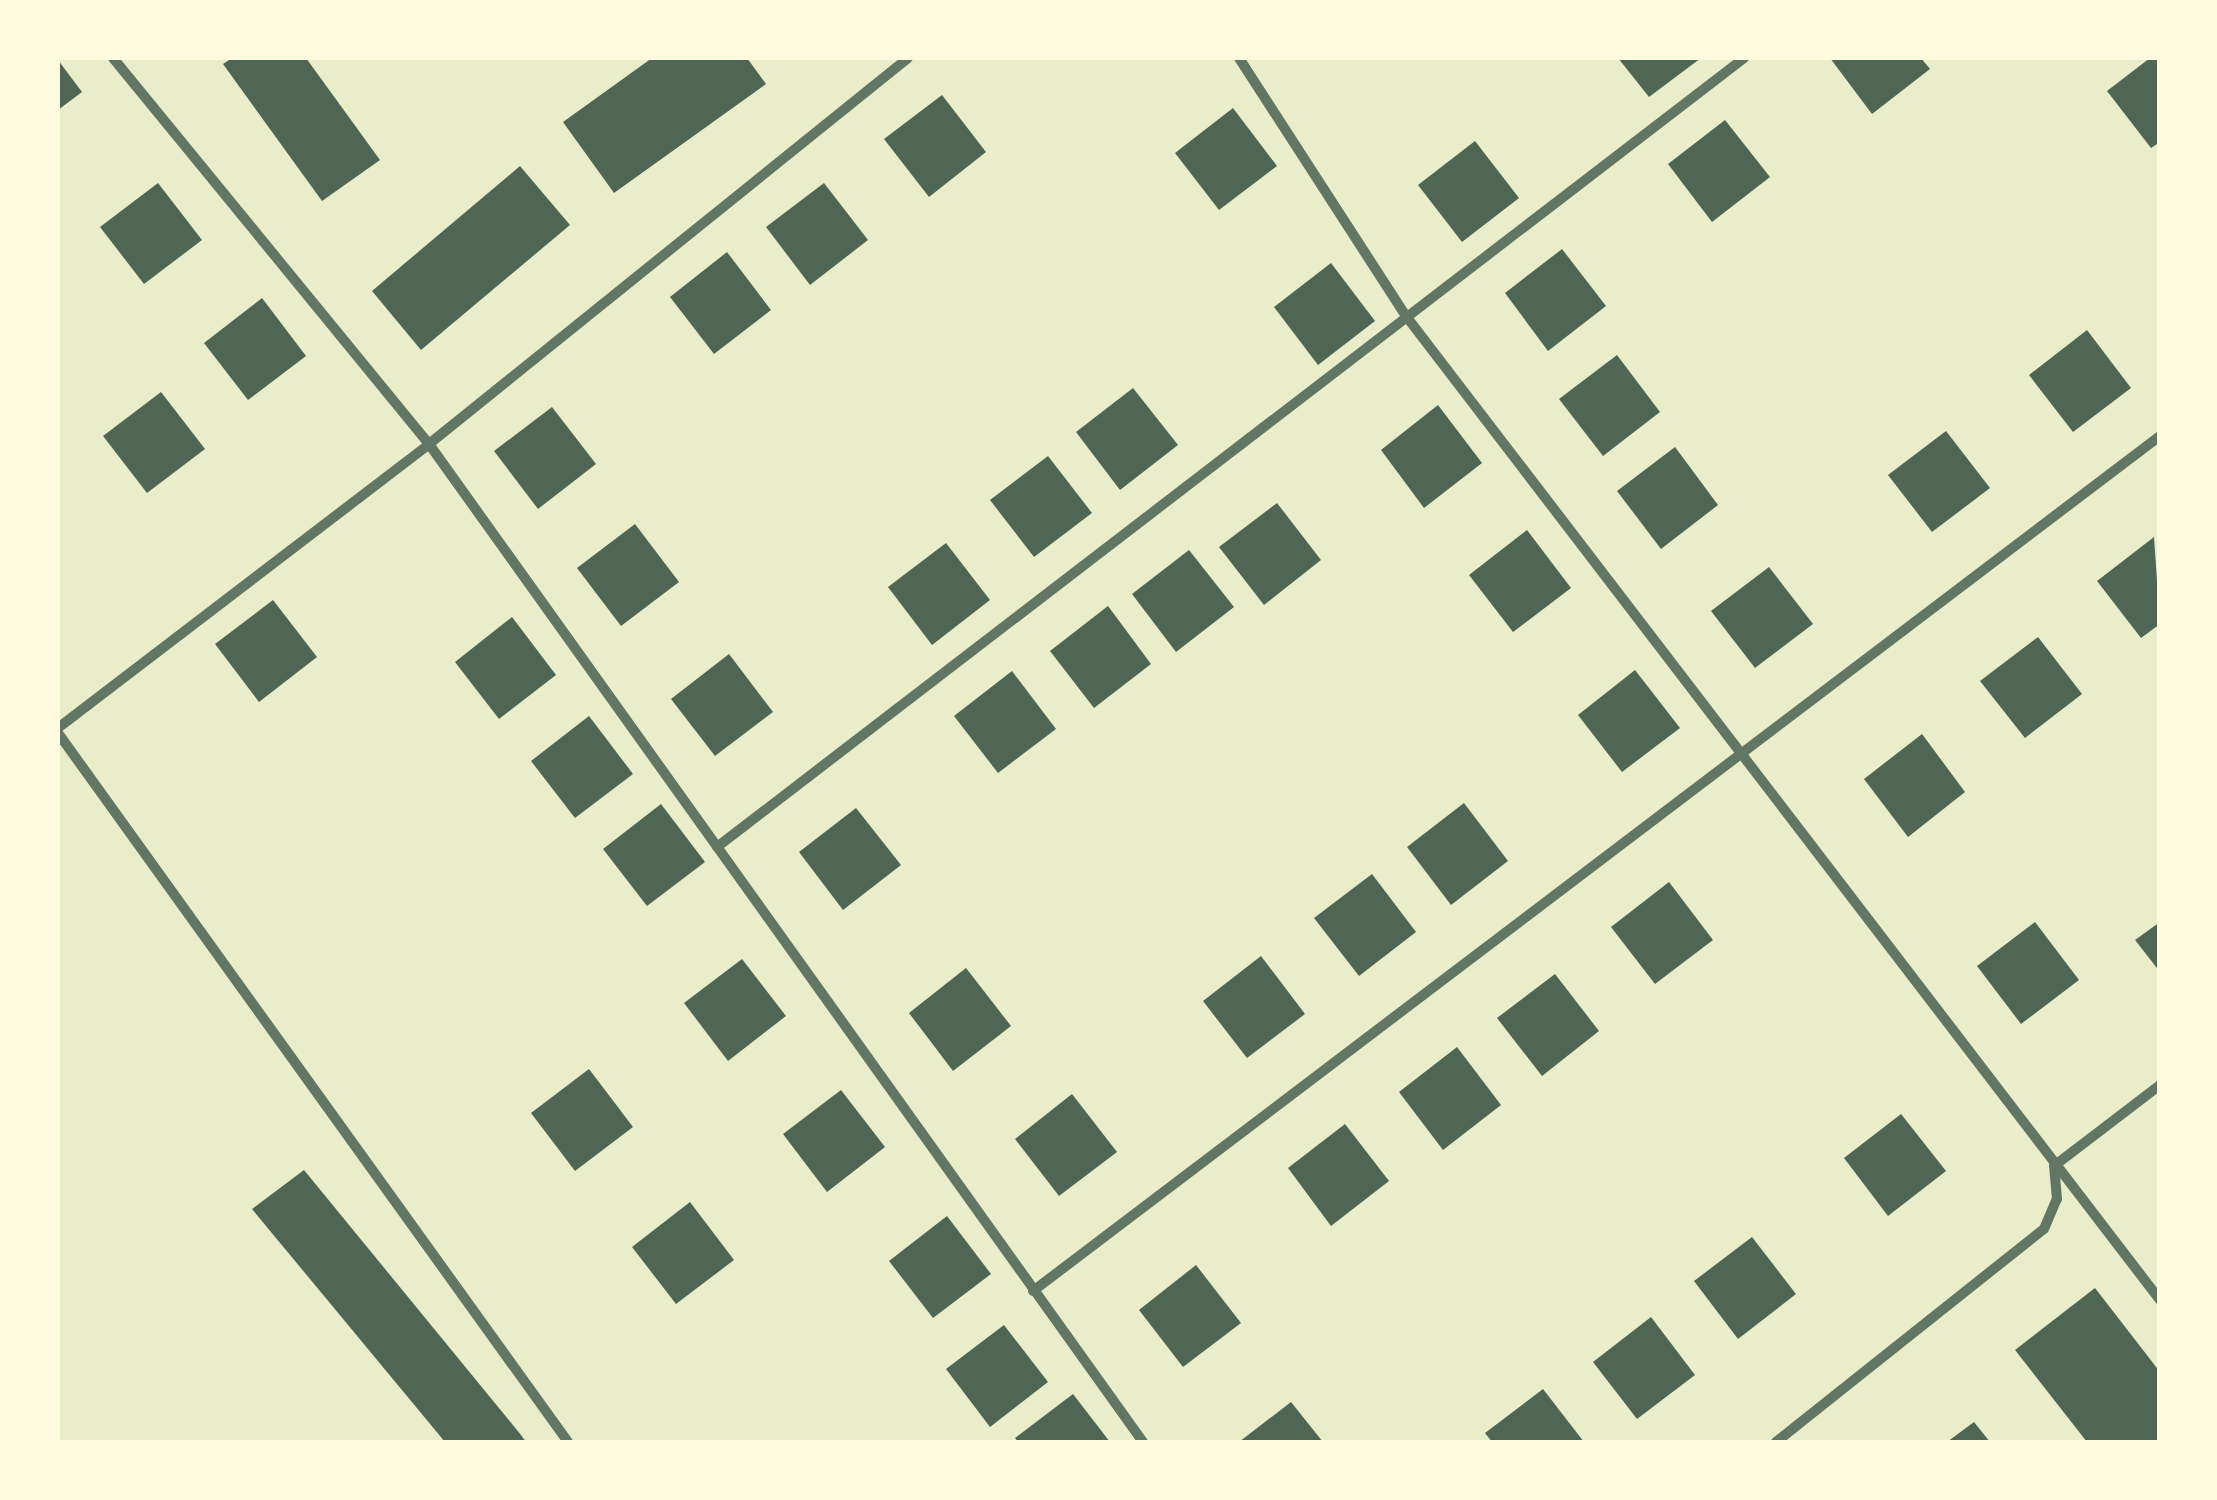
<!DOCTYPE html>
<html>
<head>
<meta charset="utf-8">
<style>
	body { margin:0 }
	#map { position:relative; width:2217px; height:1500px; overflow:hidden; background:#e9edc9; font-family:Rubik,sans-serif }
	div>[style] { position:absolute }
	.building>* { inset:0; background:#4f6655 }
	.minor>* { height:10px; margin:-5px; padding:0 5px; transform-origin:5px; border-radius:5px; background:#617663 }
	span { translate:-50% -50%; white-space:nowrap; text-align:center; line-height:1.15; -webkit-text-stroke:9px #fefae0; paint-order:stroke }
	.frame { position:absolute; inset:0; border:60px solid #fefae0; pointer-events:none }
</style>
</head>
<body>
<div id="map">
	<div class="building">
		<div style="clip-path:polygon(232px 58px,306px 58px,380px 160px,322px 201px,223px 64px)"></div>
		<div style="clip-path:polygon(652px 58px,747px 58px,766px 84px,614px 193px,563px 122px)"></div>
		<div style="clip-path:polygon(1618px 58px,1701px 58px,1649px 97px)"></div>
		<div style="clip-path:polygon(1830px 58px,1921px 58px,1930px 69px,1872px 114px)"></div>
		<div style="clip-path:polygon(2150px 58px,2160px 58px,2160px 142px,2151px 148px,2107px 91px)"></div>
		<div style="clip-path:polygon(58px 60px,82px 92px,58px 110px)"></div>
		<div style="clip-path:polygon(942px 95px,986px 152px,929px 197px,884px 139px)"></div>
		<div style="clip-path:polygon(1233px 108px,1277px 166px,1219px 210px,1175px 153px)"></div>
		<div style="clip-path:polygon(1725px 120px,1770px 177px,1712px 222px,1668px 164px)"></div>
		<div style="clip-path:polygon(1475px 141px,1519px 198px,1462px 242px,1418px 185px)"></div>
		<div style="clip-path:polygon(520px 166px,570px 225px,421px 350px,372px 291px)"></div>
		<div style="clip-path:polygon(158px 183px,202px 240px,144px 284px,100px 227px)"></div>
		<div style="clip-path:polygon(824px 183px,868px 240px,810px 285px,766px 227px)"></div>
		<div style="clip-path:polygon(1562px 249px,1606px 306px,1548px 351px,1505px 293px)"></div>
		<div style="clip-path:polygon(727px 252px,771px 310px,714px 354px,670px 297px)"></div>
		<div style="clip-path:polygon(1331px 263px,1375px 321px,1318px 365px,1274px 307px)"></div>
		<div style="clip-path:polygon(262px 298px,306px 356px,248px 400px,204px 343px)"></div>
		<div style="clip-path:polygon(2087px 330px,2131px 388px,2073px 432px,2029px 375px)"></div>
		<div style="clip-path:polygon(1617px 355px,1660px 412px,1603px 456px,1559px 399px)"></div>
		<div style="clip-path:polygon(1133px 388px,1178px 445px,1120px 490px,1076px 432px)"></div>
		<div style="clip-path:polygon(161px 392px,205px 449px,147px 493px,103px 436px)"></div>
		<div style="clip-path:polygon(1438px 405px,1482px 463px,1424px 508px,1381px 450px)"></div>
		<div style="clip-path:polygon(552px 407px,596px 464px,538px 509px,494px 451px)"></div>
		<div style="clip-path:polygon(1946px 431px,1990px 488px,1932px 532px,1888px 475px)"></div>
		<div style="clip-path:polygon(1675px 447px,1718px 505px,1661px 549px,1617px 491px)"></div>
		<div style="clip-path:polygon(1048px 456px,1092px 513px,1034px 557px,990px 500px)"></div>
		<div style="clip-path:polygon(1277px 503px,1321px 560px,1264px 605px,1219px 547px)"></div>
		<div style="clip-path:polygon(635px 524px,679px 582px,621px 626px,577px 568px)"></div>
		<div style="clip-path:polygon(1527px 530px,1571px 588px,1513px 632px,1469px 575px)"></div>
		<div style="clip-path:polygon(2154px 537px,2160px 624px,2141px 638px,2097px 581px)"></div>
		<div style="clip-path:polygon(946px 543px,990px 600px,932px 645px,888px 587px)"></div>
		<div style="clip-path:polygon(1189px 550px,1234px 607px,1176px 652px,1132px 594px)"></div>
		<div style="clip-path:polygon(1769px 567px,1813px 624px,1755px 668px,1711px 611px)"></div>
		<div style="clip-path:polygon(273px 600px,317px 657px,259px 702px,215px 644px)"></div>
		<div style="clip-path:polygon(1108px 606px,1151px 664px,1094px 708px,1050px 651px)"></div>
		<div style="clip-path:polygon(512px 617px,556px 675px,499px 719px,455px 662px)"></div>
		<div style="clip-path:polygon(2038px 637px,2082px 694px,2025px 738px,1980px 681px)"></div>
		<div style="clip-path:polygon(729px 654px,773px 712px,715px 756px,671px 699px)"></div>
		<div style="clip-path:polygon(1635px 670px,1680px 728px,1622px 772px,1578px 715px)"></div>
		<div style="clip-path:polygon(1012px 671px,1056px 729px,998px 773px,954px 716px)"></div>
		<div style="clip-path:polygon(589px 716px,633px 774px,575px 818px,531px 761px)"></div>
		<div style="clip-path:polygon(1922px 734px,1965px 792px,1908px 837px,1864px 779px)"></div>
		<div style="clip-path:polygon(1464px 803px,1508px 861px,1451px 905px,1407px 847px)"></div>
		<div style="clip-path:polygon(661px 804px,705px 862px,647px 906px,603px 849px)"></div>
		<div style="clip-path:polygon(856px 808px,901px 865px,843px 910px,799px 852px)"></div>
		<div style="clip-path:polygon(1372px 874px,1416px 932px,1359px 976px,1314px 918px)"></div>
		<div style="clip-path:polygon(1669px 882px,1713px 940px,1655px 984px,1611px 927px)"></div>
		<div style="clip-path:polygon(2035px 922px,2079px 980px,2021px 1024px,1977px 966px)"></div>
		<div style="clip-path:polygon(2160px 922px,2160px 972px,2135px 940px)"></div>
		<div style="clip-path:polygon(1261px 956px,1305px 1014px,1247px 1058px,1203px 1001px)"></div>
		<div style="clip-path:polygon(742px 959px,786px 1016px,728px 1061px,684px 1003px)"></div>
		<div style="clip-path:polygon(966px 968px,1011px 1026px,953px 1071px,909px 1013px)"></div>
		<div style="clip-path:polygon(1555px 974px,1599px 1031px,1542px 1076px,1497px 1018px)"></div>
		<div style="clip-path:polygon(1457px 1047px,1501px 1105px,1443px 1150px,1399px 1092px)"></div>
		<div style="clip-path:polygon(589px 1069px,633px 1127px,575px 1171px,531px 1113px)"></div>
		<div style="clip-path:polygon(841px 1090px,885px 1147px,827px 1192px,783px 1134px)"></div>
		<div style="clip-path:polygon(1072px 1094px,1117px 1152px,1059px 1196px,1015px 1139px)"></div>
		<div style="clip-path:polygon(1901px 1114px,1946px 1171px,1888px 1216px,1844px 1158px)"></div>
		<div style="clip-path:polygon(1345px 1124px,1389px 1181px,1331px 1226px,1288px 1168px)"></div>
		<div style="clip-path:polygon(304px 1170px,521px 1435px,526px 1442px,445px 1442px,252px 1209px)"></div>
		<div style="clip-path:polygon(690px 1202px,734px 1260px,676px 1304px,632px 1247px)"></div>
		<div style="clip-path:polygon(947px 1216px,991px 1274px,933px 1318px,889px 1261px)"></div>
		<div style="clip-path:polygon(1752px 1237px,1796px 1294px,1738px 1339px,1694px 1281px)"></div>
		<div style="clip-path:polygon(1196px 1265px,1241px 1323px,1183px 1367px,1139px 1310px)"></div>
		<div style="clip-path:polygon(2095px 1288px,2160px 1372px,2160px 1442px,2087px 1442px,2015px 1350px)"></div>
		<div style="clip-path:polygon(1651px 1317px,1695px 1375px,1637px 1419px,1593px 1362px)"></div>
		<div style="clip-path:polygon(1004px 1325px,1048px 1382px,990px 1427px,946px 1369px)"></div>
		<div style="clip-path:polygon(1543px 1389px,1584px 1442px,1492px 1442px,1485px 1433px)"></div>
		<div style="clip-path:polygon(1073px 1394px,1110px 1442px,1018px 1442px,1015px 1438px)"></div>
		<div style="clip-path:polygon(1291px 1402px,1323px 1442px,1239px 1442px)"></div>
		<div style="clip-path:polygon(1974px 1422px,1990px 1442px,1947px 1442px)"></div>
	</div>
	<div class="minor">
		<div style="left:113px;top:58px;width:499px;rotate:50.7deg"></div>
		<div style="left:429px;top:444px;width:1227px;rotate:54.42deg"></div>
		<div style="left:1239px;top:58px;width:307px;rotate:57.1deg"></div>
		<div style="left:1406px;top:316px;width:1240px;rotate:52.54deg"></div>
		<div style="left:58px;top:728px;width:467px;rotate:-37.4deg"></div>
		<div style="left:429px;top:444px;width:615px;rotate:-38.86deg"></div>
		<div style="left:58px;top:733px;width:873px;rotate:54.27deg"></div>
		<div style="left:717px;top:847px;width:1295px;rotate:-37.53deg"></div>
		<div style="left:1033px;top:1291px;width:1415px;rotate:-37.19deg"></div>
		<div style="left:1776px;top:1442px;width:342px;rotate:-38.5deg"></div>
		<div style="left:2044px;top:1229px;width:33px;rotate:-67deg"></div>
		<div style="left:2057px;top:1199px;width:33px;rotate:-95deg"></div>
		<div style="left:2054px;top:1166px;width:133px;rotate:-37.4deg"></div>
	</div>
	<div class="frame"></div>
</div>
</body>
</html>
